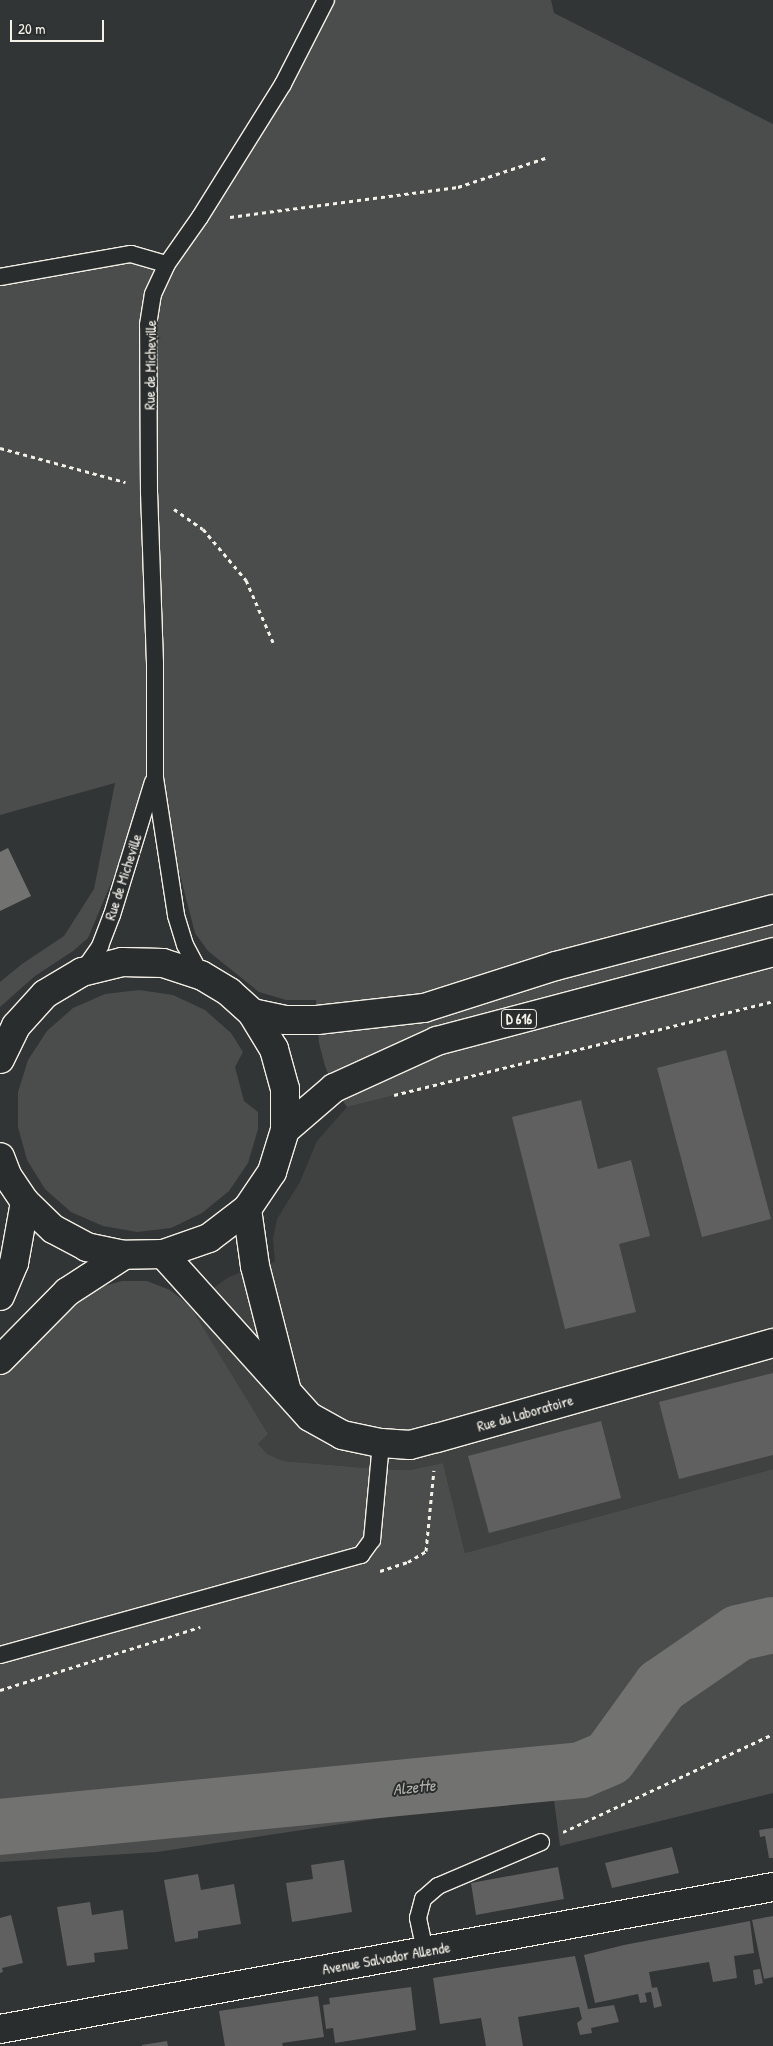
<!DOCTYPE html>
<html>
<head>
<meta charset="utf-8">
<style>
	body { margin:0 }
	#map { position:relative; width:773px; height:2046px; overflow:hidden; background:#323535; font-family:"Patrick Hand",sans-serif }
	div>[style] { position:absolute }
	.built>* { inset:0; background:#404242 }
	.green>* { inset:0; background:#4b4d4c }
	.water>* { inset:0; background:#727370 }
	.river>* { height:56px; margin:-28px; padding:0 28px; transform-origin:28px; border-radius:28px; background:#727370 }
	.building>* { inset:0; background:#5f605f }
	.path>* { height:3px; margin-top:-1.5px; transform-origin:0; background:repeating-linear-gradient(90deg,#f4f1e8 0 4px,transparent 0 8px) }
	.roads { filter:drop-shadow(1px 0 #f4f1e8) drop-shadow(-1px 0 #f4f1e8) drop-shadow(0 1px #f4f1e8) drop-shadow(0 -1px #f4f1e8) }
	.lane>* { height:16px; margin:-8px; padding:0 8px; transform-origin:8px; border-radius:8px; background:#2a2d2e }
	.street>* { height:28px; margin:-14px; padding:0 14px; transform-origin:14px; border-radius:14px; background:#2a2d2e }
	.secondary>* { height:28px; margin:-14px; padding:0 14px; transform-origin:14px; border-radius:14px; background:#2a2d2e }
	.primary>* { height:28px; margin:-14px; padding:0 14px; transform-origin:14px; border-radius:14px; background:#2a2d2e }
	span { translate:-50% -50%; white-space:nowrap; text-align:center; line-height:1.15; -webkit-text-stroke:4px #2a2d2e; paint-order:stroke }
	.shield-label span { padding:1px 4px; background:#2a2d2e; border:1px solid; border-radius:4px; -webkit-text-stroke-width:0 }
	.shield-label { font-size:14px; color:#f4f1e8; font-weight:700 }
	.street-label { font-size:15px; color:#f4f1e8 }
	.water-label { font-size:16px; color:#b3b2ac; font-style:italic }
	.scale { position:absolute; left:10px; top:20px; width:94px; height:22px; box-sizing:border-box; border:2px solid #f4f1e8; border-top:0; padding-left:6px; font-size:15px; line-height:18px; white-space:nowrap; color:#f4f1e8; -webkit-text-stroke:4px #2a2d2e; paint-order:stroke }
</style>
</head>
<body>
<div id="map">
	<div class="built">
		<div style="clip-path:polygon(773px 1001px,773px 1469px,465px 1553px,443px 1463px,410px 1470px,378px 1469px,283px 1461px,266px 1454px,258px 1444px,268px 1434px,190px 1306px,227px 1278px,255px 1266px,275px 1262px,273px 1239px,277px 1219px,300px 1182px,317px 1141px,347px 1107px)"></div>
	</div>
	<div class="green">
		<div style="clip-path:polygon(326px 0,551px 0,554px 13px,773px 124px,773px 1001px,347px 1107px,334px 1088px,325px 1066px,319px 1043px,316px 1000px,286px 1000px,259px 992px,208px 951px,195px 933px,155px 778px,88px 938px,73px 951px,35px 976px,0 1007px,0 982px,22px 964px,64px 936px,94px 889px,115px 783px,0 815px,0 277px,131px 254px,167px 264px)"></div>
		<div style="clip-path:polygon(139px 990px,173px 995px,205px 1010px,231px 1033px,243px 1052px,235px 1067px,244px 1101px,258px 1112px,258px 1129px,248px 1163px,229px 1191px,202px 1213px,171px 1228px,137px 1232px,103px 1226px,71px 1212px,45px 1189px,27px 1160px,18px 1127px,18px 1092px,28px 1060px,47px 1031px,73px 1008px,105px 994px)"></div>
		<div style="clip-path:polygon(122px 1281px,147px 1281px,170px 1290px,190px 1306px,268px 1434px,258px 1444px,267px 1454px,283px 1461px,378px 1469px,410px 1470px,443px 1463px,465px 1553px,773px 1469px,773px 1793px,560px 1846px,553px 1792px,157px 1852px,0 1862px,0 1827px,287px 1800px,0 1812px,0 1367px,97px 1288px)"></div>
	</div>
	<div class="water">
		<div style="clip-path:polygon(8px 848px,31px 896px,0 911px,0 852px)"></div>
		<div style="clip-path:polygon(301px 1798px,0 1827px,0 1812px)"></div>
	</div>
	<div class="river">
		<div style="left:0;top:1827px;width:584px;rotate:-5.6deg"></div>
		<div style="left:581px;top:1770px;width:30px;rotate:-23deg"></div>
		<div style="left:609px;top:1758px;width:89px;rotate:-54.2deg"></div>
		<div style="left:661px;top:1686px;width:93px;rotate:-34.5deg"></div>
		<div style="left:738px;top:1633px;width:36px;rotate:-13deg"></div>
	</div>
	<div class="building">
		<div style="clip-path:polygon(726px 1050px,771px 1219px,702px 1237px,657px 1068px)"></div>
		<div style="clip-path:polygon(581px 1100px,598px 1169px,631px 1160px,650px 1236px,619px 1244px,636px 1312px,565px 1329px,512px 1117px)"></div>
		<div style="clip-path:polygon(773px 1373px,773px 1455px,679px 1479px,659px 1402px)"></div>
		<div style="clip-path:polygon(601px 1421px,621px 1498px,489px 1533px,468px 1456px)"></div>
		<div style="clip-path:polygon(773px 1828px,773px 1858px,769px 1858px,765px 1836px,760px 1837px,759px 1830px)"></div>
		<div style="clip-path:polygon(672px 1847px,679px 1873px,612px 1888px,605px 1863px)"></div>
		<div style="clip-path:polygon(344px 1860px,352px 1912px,292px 1922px,286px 1883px,313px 1879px,311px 1865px)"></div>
		<div style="clip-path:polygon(558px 1867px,564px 1899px,476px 1915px,471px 1883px)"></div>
		<div style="clip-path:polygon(198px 1874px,201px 1890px,234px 1884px,241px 1924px,198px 1931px,198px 1938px,175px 1942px,164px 1880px)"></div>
		<div style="clip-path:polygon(90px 1902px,92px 1915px,123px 1910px,128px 1949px,94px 1953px,95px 1962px,67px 1966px,57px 1907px)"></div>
		<div style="clip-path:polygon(11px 1915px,23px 1963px,2px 1968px,3px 1972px,0 1973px,0 1918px)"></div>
		<div style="clip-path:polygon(773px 1916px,773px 1977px,764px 1979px,752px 1920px)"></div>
		<div style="clip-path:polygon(750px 1921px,754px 1953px,734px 1956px,737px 1978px,713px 1982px,709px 1962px,649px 1972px,652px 1988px,657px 1987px,662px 2006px,654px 2008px,651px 1992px,645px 1993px,647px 2002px,640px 2003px,638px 1994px,595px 2003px,584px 1955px,624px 1945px)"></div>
		<div style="clip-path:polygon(575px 1956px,588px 2009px,614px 2005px,619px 2022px,591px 2028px,592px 2033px,580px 2035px,577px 2023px,582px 2019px,579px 2007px,518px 2017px,523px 2046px,486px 2046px,481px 2018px,440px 2024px,433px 1978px)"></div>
		<div style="clip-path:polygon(760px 1969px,763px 1983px,755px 1985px,753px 1970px)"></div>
		<div style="clip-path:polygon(411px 1987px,416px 2030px,335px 2043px,333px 2028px,326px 2029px,323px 2005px,330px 2004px,329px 1998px)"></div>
		<div style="clip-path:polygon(318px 1996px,324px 2037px,282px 2043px,283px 2046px,225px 2046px,219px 2011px)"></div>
		<div style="clip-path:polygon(167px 2041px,168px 2046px,142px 2046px,142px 2045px)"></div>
	</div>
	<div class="path">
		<div style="left:230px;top:217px;width:230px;rotate:-7.5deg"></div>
		<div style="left:458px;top:187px;width:92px;rotate:-18.4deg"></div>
		<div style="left:0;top:448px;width:130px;rotate:15.2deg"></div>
		<div style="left:174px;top:509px;width:35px;rotate:35deg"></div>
		<div style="left:203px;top:529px;width:67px;rotate:49.9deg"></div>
		<div style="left:246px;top:580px;width:68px;rotate:66.5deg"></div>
		<div style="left:394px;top:1095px;width:390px;rotate:-13.9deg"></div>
		<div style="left:380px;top:1571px;width:29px;rotate:-18deg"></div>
		<div style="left:408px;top:1562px;width:21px;rotate:-31deg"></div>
		<div style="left:426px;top:1551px;width:81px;rotate:-84.4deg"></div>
		<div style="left:0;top:1690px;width:210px;rotate:-17.5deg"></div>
		<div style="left:563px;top:1832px;width:232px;rotate:-25deg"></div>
	</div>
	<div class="roads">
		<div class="lane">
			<div style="left:0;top:277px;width:133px;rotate:-10deg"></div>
			<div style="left:131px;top:254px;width:37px;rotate:16deg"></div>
			<div style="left:82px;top:972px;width:32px;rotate:-55deg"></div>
			<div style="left:100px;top:946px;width:33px;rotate:-69deg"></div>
			<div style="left:112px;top:915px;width:139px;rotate:-72.9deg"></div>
			<div style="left:201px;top:975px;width:34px;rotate:-118deg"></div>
			<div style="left:185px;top:945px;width:31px;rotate:-107deg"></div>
			<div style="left:176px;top:915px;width:139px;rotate:-98.7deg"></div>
			<div style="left:155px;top:778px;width:115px;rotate:-90deg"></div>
			<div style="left:155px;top:663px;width:170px;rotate:-92deg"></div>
			<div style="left:149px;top:493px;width:168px;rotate:-90.3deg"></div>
			<div style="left:148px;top:325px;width:31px;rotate:-81deg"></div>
			<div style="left:153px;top:294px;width:33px;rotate:-65deg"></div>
			<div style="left:167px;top:264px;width:57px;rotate:-54.9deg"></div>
			<div style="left:200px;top:217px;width:157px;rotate:-58deg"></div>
			<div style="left:283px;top:84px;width:94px;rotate:-62.9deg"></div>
			<div style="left:0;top:1655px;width:375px;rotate:-15.5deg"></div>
			<div style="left:361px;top:1555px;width:19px;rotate:-54deg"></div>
			<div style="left:372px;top:1540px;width:97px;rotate:-84.7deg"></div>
			<div style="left:425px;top:1951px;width:34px;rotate:-102deg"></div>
			<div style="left:418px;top:1918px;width:20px;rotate:-75deg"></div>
			<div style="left:423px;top:1899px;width:20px;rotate:-41deg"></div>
			<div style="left:438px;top:1886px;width:112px;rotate:-23.1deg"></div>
		</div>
		<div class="street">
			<div style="left:247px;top:1209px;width:58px;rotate:82deg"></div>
			<div style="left:255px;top:1266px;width:126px;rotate:75.7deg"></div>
			<div style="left:163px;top:1254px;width:219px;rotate:48deg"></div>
			<div style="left:310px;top:1417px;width:37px;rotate:29deg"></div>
			<div style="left:342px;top:1435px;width:40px;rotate:12deg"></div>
			<div style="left:381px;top:1443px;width:29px;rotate:4deg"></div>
			<div style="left:410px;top:1445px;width:28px;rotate:-15deg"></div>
			<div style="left:437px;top:1438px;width:349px;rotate:-15.8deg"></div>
		</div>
		<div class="secondary">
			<div style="left:0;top:1296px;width:36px;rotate:-67deg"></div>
			<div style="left:14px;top:1263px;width:62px;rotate:-79.8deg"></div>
			<div style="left:0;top:1360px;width:95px;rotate:-45.4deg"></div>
			<div style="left:67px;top:1292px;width:68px;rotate:-33deg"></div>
			<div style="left:0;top:2029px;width:786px;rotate:-10.41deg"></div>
		</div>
		<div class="primary">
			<div style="left:252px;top:1013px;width:34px;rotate:12deg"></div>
			<div style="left:285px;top:1020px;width:32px"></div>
			<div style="left:317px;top:1020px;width:108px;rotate:-6.4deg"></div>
			<div style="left:424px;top:1008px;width:139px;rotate:-17.7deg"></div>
			<div style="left:556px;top:966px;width:224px;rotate:-14.7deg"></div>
			<div style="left:0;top:1059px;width:37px;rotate:-64deg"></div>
			<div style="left:16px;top:1026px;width:43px;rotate:-47.8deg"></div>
			<div style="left:45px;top:994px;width:43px;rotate:-30.7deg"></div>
			<div style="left:82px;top:972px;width:41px;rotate:-14deg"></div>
			<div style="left:122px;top:962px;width:41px;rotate:1.4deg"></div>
			<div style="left:163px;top:963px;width:40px;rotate:18deg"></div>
			<div style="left:201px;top:975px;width:33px;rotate:31deg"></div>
			<div style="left:229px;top:992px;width:31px;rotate:42deg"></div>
			<div style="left:252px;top:1013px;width:42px;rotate:58.6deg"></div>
			<div style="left:274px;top:1049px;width:41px;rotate:74.6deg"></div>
			<div style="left:285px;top:1089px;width:41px;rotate:90deg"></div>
			<div style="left:285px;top:1130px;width:44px;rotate:107.2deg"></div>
			<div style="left:272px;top:1172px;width:45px;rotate:124deg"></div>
			<div style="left:247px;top:1209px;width:48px;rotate:142.7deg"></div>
			<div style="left:209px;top:1238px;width:49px;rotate:160.8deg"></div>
			<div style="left:163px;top:1254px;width:39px;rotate:179deg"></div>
			<div style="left:124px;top:1255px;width:38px;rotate:-168deg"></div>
			<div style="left:87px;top:1247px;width:38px;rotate:-152deg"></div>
			<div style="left:53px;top:1229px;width:39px;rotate:-136deg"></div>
			<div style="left:25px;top:1202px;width:32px;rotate:-124deg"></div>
			<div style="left:7px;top:1175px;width:19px;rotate:-111deg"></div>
			<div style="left:285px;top:1130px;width:65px;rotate:-40.6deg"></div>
			<div style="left:334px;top:1088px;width:113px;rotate:-24.5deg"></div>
			<div style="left:437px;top:1041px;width:348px;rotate:-14.8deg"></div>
		</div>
	</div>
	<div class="shield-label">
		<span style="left:519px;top:1019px">D 616</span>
	</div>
	<div class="street-label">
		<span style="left:150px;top:365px;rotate:-89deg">Rue de Micheville</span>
		<span style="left:123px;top:877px;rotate:-72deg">Rue de Micheville</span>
		<span style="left:525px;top:1413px;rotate:-16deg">Rue du Laboratoire</span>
		<span style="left:386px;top:1958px;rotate:-10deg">Avenue Salvador Allende</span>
	</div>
	<div class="water-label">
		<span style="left:414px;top:1787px;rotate:-6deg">Alzette</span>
	</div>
	<div class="scale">20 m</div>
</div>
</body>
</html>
